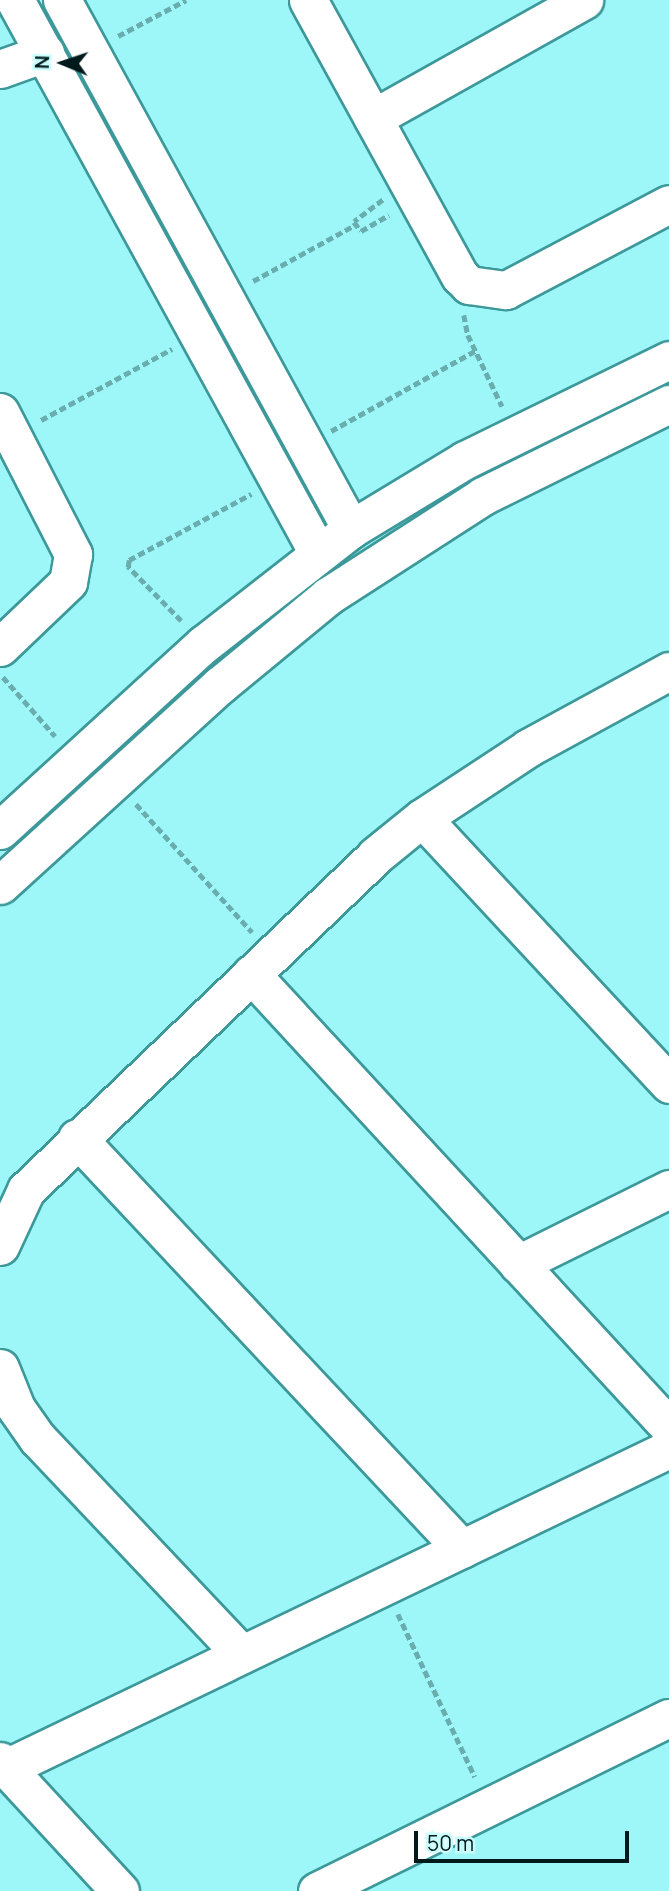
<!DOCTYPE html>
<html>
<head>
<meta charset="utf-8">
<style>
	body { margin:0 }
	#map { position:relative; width:669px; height:1891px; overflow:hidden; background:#9df6f7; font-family:Manrope,sans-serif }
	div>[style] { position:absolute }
	.path>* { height:4.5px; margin-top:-2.25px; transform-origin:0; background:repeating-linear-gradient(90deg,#69adae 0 7px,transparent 0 10.5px) }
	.roads { filter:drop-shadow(2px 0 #3d989a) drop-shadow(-2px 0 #3d989a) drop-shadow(0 2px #3d989a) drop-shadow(0 -2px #3d989a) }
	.minor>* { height:37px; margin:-18.5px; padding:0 18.5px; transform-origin:18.5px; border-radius:18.5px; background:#fff }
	span { translate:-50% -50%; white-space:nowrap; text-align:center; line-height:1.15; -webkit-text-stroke:5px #cafcfd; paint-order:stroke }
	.north { position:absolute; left:28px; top:28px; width:70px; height:70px; -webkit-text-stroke:5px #cafcfd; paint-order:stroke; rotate:272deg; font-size:19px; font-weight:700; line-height:28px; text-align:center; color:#001a1b }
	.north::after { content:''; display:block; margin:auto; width:24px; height:32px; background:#001a1b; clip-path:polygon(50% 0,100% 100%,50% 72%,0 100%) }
	.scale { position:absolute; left:414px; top:1831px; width:215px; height:32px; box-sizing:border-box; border:4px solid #001a1b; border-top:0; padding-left:9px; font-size:21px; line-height:24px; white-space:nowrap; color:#001a1b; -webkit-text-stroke:5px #cafcfd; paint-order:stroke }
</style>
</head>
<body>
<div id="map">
	<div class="path">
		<div style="left:118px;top:36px;width:77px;rotate:-27.9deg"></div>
		<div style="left:383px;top:200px;width:36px;rotate:143deg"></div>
		<div style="left:354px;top:222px;width:11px;rotate:52deg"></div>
		<div style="left:361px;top:231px;width:32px;rotate:-30deg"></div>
		<div style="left:253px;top:281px;width:116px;rotate:-28.8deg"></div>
		<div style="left:464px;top:315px;width:20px;rotate:79deg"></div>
		<div style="left:468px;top:335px;width:79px;rotate:64.4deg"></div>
		<div style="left:41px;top:420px;width:149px;rotate:-28.5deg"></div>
		<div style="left:331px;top:431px;width:165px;rotate:-29.1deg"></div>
		<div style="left:181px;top:621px;width:76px;rotate:-134.5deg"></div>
		<div style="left:128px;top:567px;width:7px;rotate:-82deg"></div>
		<div style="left:129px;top:560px;width:139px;rotate:-28.4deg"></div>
		<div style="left:3px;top:677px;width:79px;rotate:48.6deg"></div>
		<div style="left:136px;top:804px;width:173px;rotate:47.8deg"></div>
		<div style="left:398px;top:1614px;width:180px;rotate:64.7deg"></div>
	</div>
	<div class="roads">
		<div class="minor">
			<div style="left:15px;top:0;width:631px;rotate:61.28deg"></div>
			<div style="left:62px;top:0;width:603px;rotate:61.35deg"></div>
			<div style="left:308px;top:0;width:315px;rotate:61.2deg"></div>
			<div style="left:460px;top:276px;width:13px;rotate:45deg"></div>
			<div style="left:469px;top:285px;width:37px;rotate:8deg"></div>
			<div style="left:506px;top:290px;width:184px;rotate:-27.8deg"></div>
			<div style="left:0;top:69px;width:48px;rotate:-19.6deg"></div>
			<div style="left:373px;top:118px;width:242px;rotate:-29.2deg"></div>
			<div style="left:0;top:412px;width:160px;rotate:62.8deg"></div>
			<div style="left:73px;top:554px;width:28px;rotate:100deg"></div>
			<div style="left:68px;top:582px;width:94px;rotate:136.3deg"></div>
			<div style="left:422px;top:818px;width:363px;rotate:47.1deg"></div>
			<div style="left:0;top:830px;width:276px;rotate:-42.4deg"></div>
			<div style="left:204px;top:644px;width:187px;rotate:-38deg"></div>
			<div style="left:351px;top:529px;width:133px;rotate:-31.2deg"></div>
			<div style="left:465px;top:460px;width:227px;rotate:-26.1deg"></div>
			<div style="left:0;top:885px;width:297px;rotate:-42.3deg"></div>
			<div style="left:220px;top:685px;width:140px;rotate:-39.5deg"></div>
			<div style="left:328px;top:596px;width:184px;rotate:-32.8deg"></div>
			<div style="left:483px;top:496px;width:208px;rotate:-26.3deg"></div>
			<div style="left:251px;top:974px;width:616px;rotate:47.3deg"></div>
			<div style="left:77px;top:1138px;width:563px;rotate:46.87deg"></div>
			<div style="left:0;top:1246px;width:62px;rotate:-65.1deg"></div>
			<div style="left:26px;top:1190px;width:483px;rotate:-43.7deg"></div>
			<div style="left:375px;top:856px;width:60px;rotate:-39deg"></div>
			<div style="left:422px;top:818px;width:127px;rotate:-33.4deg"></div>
			<div style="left:528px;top:748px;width:161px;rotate:-28.6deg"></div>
			<div style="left:518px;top:1264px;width:169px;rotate:-26.4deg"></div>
			<div style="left:0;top:1368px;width:43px;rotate:68.2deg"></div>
			<div style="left:16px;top:1408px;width:38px;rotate:55deg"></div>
			<div style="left:38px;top:1439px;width:296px;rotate:46.6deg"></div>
			<div style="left:0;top:1761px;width:177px;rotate:47.3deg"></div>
			<div style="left:6px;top:1768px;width:736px;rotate:-25.69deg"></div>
			<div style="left:317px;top:1891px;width:392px;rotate:-26.2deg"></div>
		</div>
	</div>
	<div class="north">N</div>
	<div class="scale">50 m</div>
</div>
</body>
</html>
